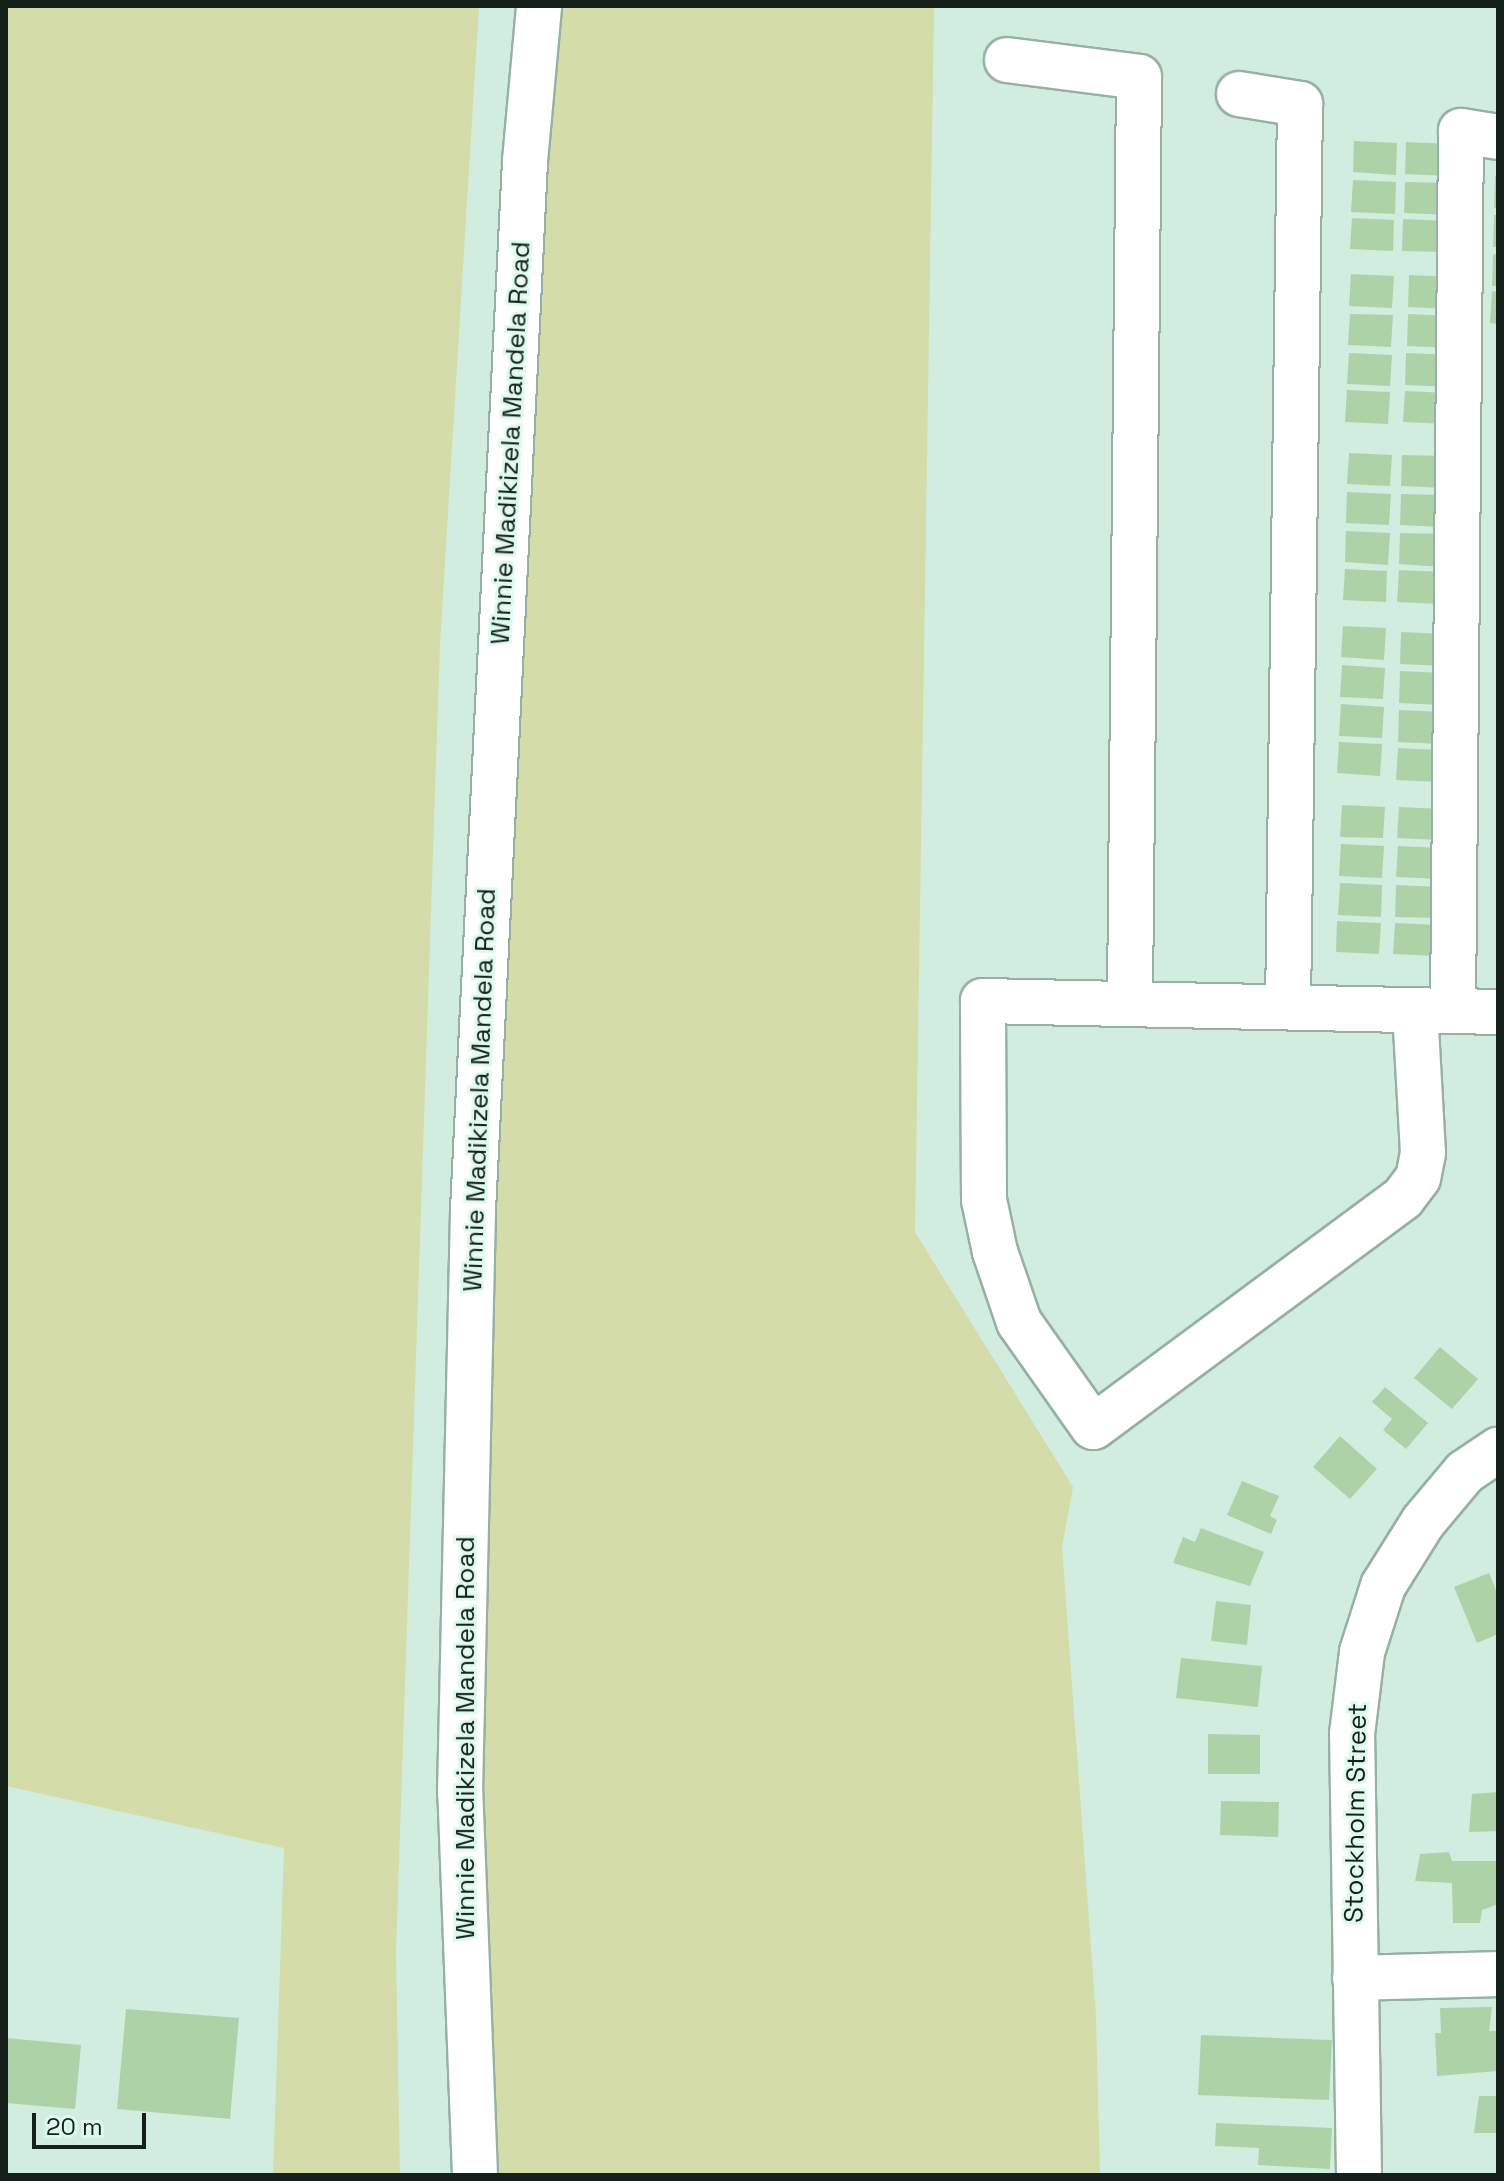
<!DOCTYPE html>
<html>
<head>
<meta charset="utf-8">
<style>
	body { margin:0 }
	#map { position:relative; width:1504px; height:2181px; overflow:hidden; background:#d1ede0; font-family:"Space Grotesk",sans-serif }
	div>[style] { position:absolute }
	.green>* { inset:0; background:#d4dca9 }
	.building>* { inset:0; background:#aed2a7 }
	.roads { filter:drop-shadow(2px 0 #96b0a4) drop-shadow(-2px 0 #96b0a4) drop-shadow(0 2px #96b0a4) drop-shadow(0 -2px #96b0a4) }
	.street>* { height:44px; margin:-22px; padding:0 22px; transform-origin:22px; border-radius:22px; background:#fff }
	.secondary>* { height:44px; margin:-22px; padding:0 22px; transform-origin:22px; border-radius:22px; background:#fff }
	span { translate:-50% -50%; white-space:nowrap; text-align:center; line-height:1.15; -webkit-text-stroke:6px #defaed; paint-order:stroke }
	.street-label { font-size:26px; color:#16201b }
	.frame { position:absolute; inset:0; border:8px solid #16201b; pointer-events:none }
	.scale { position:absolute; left:32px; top:2113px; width:114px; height:36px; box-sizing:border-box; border:4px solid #16201b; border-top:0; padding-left:10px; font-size:24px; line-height:28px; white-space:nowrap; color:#16201b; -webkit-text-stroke:6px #defaed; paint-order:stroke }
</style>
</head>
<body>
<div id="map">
	<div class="green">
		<div style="clip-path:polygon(6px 6px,479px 6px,440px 644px,396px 1952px,400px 2175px,273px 2175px,284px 1848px,6px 1786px)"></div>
		<div style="clip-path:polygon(539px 6px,930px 6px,934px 9px,915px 1232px,1073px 1487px,1062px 1547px,1096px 2016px,1100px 2175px,475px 2175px,464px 1921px)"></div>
	</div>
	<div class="building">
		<div style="clip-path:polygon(1354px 141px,1397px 143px,1396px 175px,1353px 172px)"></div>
		<div style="clip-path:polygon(1406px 142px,1449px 144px,1448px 176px,1405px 174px)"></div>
		<div style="clip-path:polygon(1495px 176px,1498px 176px,1498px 208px,1494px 208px)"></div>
		<div style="clip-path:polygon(1353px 180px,1396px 182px,1395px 214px,1351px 212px)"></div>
		<div style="clip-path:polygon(1405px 182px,1448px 183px,1447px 215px,1404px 213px)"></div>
		<div style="clip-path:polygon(1494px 215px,1498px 215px,1498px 247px,1493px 247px)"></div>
		<div style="clip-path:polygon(1352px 218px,1394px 220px,1393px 251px,1350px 249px)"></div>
		<div style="clip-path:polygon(1403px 219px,1446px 221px,1445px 252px,1402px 251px)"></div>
		<div style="clip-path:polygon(1493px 254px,1498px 254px,1498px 286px,1492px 286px)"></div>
		<div style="clip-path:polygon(1351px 274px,1394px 276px,1392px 308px,1349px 306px)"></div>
		<div style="clip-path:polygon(1409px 275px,1452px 277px,1450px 309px,1408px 307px)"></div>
		<div style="clip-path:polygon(1492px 291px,1498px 292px,1498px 324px,1490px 323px)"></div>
		<div style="clip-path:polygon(1350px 314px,1393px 315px,1391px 347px,1348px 345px)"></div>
		<div style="clip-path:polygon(1408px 314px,1451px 316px,1449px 348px,1407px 346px)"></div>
		<div style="clip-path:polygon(1349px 353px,1392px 355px,1390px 386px,1347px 384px)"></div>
		<div style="clip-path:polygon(1406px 353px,1450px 355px,1448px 387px,1405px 385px)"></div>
		<div style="clip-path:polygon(1347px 390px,1390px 392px,1388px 424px,1345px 422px)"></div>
		<div style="clip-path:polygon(1405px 391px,1448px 393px,1447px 424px,1403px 422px)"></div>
		<div style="clip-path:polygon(1349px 453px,1392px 455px,1390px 486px,1347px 484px)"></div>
		<div style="clip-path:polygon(1402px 455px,1446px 456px,1444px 488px,1401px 486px)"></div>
		<div style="clip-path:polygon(1347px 492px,1391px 494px,1389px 525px,1346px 523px)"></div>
		<div style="clip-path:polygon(1401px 494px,1444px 495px,1443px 527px,1400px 525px)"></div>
		<div style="clip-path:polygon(1346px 531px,1390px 533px,1388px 565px,1345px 562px)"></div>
		<div style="clip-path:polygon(1400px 533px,1443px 534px,1442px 567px,1399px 564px)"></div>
		<div style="clip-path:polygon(1345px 569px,1387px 571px,1386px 602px,1343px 600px)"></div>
		<div style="clip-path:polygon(1399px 570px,1441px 572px,1440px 604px,1397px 602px)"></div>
		<div style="clip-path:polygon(1343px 626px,1386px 628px,1384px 660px,1341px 657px)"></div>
		<div style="clip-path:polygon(1401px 632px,1445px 634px,1443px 666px,1400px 664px)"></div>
		<div style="clip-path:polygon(1342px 665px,1385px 668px,1383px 699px,1340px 697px)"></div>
		<div style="clip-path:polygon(1400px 671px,1444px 673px,1442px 705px,1399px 703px)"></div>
		<div style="clip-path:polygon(1341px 704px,1384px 707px,1382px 738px,1339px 736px)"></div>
		<div style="clip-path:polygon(1399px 710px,1442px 712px,1441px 744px,1398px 742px)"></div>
		<div style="clip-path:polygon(1339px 742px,1382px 744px,1380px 776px,1337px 773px)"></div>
		<div style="clip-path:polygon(1398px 748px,1440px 750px,1439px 782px,1396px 780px)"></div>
		<div style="clip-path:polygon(1342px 805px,1385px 807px,1383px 838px,1340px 837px)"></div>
		<div style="clip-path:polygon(1399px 807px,1442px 809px,1440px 840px,1397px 838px)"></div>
		<div style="clip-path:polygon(1341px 844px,1384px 846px,1382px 878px,1339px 876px)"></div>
		<div style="clip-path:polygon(1398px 846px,1441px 848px,1439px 879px,1396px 877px)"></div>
		<div style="clip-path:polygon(1340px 883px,1382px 885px,1381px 917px,1338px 915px)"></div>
		<div style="clip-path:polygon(1396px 885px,1440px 887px,1438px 918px,1395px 917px)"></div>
		<div style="clip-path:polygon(1337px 921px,1381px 923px,1379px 954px,1336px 952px)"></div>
		<div style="clip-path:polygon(1395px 923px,1438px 925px,1436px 956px,1393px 954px)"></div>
		<div style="clip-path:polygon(1440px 1347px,1478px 1379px,1452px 1409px,1414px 1378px)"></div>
		<div style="clip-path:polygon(1385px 1387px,1428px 1423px,1406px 1449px,1383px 1430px,1392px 1419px,1372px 1402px)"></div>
		<div style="clip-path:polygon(1340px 1436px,1377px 1469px,1350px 1499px,1313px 1467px)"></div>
		<div style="clip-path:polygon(1242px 1481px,1279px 1496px,1270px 1516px,1277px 1520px,1271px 1534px,1227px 1515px)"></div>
		<div style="clip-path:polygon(1201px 1528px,1264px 1552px,1250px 1586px,1173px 1563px,1183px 1537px,1195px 1542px)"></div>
		<div style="clip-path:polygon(1489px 1573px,1498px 1595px,1498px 1634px,1477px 1643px,1454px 1587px)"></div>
		<div style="clip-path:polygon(1216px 1601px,1251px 1605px,1247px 1645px,1211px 1641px)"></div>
		<div style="clip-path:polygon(1181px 1658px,1262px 1666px,1258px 1707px,1176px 1698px)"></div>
		<div style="clip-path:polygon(1208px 1734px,1260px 1735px,1260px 1774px,1208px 1774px)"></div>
		<div style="clip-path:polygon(1498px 1792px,1498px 1831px,1469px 1832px,1472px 1794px)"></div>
		<div style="clip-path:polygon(1221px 1801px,1279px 1802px,1278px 1837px,1220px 1835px)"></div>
		<div style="clip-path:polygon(1449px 1852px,1452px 1861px,1498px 1861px,1498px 1904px,1482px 1910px,1480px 1923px,1453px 1923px,1452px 1883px,1415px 1881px,1420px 1854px)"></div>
		<div style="clip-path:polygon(1492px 2007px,1489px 2031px,1498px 2031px,1498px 2071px,1437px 2076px,1435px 2033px,1441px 2033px,1440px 2008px)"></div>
		<div style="clip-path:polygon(126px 2009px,239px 2018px,230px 2119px,117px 2109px)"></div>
		<div style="clip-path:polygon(1201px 2035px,1332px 2040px,1329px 2100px,1198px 2095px)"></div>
		<div style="clip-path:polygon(6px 2038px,81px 2045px,75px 2109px,6px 2103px)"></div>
		<div style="clip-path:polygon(1479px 2096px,1498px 2096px,1498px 2133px,1474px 2133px)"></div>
		<div style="clip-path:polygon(1216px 2123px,1332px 2128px,1330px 2169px,1258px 2165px,1259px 2148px,1215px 2146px)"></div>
	</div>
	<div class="roads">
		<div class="street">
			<div style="left:1007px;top:60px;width:133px;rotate:7.3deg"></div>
			<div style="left:1139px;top:77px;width:927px;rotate:90.56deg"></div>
			<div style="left:1239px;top:94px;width:62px;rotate:9.3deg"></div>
			<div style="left:1300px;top:104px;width:903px;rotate:90.76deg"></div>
			<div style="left:1415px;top:1010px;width:143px;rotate:86.8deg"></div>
			<div style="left:1423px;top:1153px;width:25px;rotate:101deg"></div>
			<div style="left:1418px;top:1178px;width:25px;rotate:127deg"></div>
			<div style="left:1403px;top:1198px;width:385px;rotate:143.5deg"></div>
			<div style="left:1093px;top:1427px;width:128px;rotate:-125.2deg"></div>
			<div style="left:1019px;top:1322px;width:74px;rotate:-108.9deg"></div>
			<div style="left:995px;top:1252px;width:53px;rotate:-101.9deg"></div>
			<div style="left:984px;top:1200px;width:199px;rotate:-90.3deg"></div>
			<div style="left:983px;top:1001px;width:515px;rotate:1.22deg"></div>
			<div style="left:1453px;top:1011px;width:880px;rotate:-89.48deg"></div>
			<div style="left:1461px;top:131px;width:37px;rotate:9deg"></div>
			<div style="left:1355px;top:1978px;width:143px;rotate:-1.6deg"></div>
			<div style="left:1359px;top:2175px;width:441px;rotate:-90.9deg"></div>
			<div style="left:1352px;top:1734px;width:83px;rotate:-83deg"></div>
			<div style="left:1362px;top:1652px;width:69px;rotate:-72.3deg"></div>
			<div style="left:1383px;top:1586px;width:75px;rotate:-58deg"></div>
			<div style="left:1423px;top:1522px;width:65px;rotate:-50deg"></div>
			<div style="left:1465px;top:1472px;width:40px;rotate:-34deg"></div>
		</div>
		<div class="secondary">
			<div style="left:475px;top:2175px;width:382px;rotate:-92.2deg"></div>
			<div style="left:460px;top:1793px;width:583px;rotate:-88.72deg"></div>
			<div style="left:473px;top:1210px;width:1050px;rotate:-87.16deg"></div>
			<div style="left:525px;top:161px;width:156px;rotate:-84.8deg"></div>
		</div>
	</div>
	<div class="street-label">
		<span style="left:511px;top:443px;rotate:-87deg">Winnie Madikizela Mandela Road</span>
		<span style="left:480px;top:1090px;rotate:-88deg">Winnie Madikizela Mandela Road</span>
		<span style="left:466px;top:1738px;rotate:-90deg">Winnie Madikizela Mandela Road</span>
		<span style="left:1356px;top:1813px;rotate:-89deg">Stockholm Street</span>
	</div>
	<div class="frame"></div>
	<div class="scale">20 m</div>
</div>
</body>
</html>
